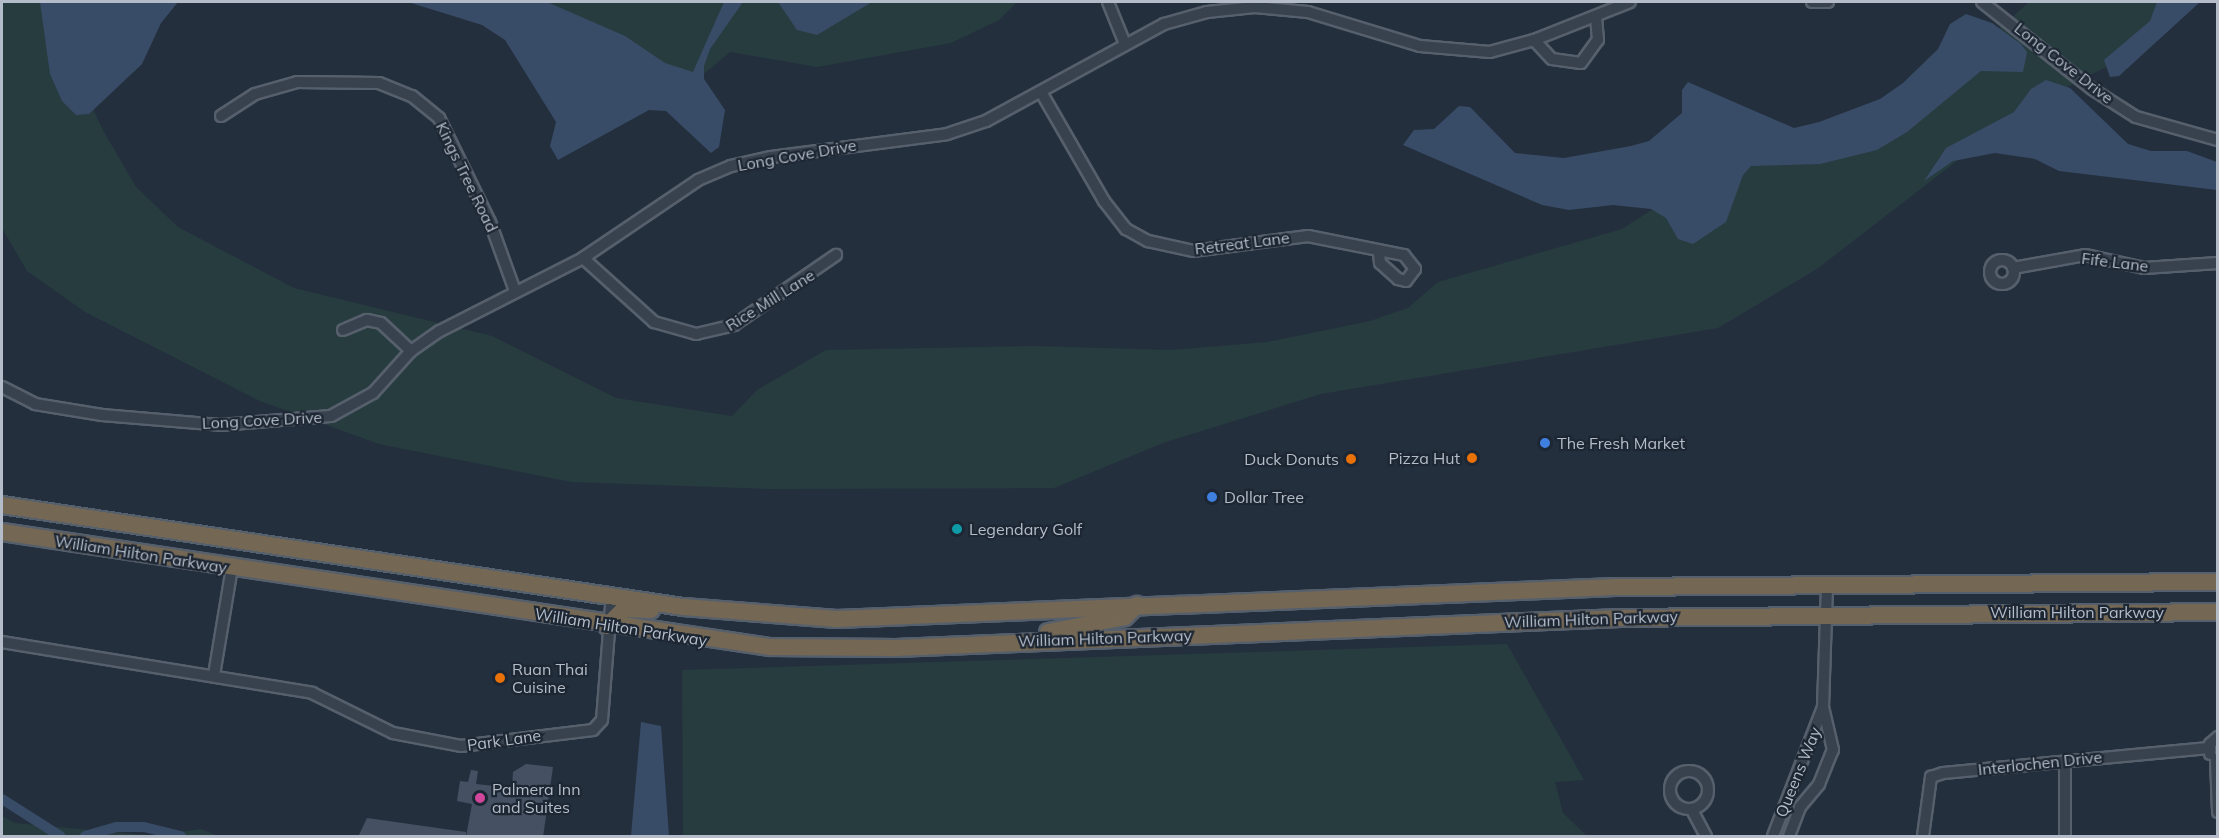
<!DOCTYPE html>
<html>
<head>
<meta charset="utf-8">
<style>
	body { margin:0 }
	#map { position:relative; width:2219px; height:838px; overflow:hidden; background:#242f3e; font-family:Mulish,sans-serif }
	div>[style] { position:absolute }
	.green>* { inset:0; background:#263c3f }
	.water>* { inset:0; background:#394c67 }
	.canal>* { height:10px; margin:-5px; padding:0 5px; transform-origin:5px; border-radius:5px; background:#394c67 }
	.building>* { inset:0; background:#455162 }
	.roads { filter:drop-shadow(2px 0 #565f6c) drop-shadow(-2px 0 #565f6c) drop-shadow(0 2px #565f6c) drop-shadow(0 -2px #565f6c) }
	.minor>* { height:10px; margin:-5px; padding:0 5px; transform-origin:5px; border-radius:5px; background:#38414e }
	.minor>.ring { margin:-5px; padding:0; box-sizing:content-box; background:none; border:10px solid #38414e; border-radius:50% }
	.highway>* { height:16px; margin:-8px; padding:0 8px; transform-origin:8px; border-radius:8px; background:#746855 }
	.dots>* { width:16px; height:16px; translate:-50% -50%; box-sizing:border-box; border:3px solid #1d2633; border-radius:50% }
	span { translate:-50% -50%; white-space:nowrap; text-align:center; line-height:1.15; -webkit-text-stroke:4.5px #1d2633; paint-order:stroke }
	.street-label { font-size:16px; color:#b4bcc9 }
	.poi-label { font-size:16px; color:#b4bcc9 }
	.left { translate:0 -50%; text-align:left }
	.right { translate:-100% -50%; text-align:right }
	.frame { position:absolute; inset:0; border:3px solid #b4bcc9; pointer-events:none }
</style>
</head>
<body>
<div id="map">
	<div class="green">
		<div style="clip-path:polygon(2px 2px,41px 2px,104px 132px,136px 187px,178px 227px,294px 288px,492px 336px,616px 398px,732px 416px,757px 390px,826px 350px,1035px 346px,1171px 350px,1267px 342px,1370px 321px,1408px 308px,1438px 282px,1622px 229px,1687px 187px,1796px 148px,1946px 76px,2029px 2px,2190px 2px,2123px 58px,2052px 95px,1984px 140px,1817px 269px,1718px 328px,1321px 394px,1163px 443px,1054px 488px,768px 489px,571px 482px,379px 444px,260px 401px,85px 312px,27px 271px,2px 228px)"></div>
		<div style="clip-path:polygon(462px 2px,1017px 2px,999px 20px,951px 43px,817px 67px,730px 52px,686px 89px)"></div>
		<div style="clip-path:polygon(1507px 644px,1584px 780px,1555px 782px,1563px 813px,1587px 836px,683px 836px,682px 670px)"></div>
		<div style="clip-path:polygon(2px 816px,15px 823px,154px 836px,201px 829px,218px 836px,2px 836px)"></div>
	</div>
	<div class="water">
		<div style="clip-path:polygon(40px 2px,178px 2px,161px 23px,142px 64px,89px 114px,76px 115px,62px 101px,50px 74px)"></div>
		<div style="clip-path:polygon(408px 2px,547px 2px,625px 36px,665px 63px,693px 72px,724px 2px,743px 2px,710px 49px,704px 66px,704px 79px,725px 110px,719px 147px,711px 153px,666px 111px,649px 110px,558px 160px,550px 146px,556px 122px,505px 40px,482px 25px)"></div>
		<div style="clip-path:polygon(778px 2px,872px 2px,817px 35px,797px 30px)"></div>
		<div style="clip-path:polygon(2157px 2px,2200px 2px,2119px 76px,2110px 77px,2104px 60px,2150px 21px)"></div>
		<div style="clip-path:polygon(1966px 14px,1992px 23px,2021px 44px,2027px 52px,2023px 72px,1981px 71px,1907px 132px,1877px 150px,1820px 164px,1751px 166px,1743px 175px,1726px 222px,1693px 244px,1678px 239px,1666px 218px,1651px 209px,1613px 205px,1569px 210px,1542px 205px,1403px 145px,1414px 130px,1434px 129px,1459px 106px,1470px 107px,1515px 153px,1564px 158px,1631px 146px,1649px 141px,1682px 113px,1682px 90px,1688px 82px,1794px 128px,1819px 122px,1880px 99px,1903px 83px,1938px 49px,1950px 24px)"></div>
		<div style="clip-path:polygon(2046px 80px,2070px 88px,2128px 144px,2151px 151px,2187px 151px,2217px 162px,2217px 190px,2059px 171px,2035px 159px,1995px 153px,1953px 161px,1924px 181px,1946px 148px,2014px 112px,2031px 89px)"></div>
		<div style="clip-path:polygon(641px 722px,661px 726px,669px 836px,631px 836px)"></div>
	</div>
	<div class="canal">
		<div style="left:2px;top:799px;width:69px;rotate:32.5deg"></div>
		<div style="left:85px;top:836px;width:33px;rotate:-16deg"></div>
		<div style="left:117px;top:827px;width:27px"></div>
		<div style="left:144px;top:827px;width:38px;rotate:14deg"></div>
	</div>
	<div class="building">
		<div style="clip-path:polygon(526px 764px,553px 767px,543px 837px,466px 837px,472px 804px,457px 801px,460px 781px,468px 782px,471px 770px,478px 771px,476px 784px,512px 788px,513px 772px)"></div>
		<div style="clip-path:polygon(367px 818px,466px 832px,466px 837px,358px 837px)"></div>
	</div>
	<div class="roads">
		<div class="minor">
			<div style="left:1108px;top:2px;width:45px;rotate:68deg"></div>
			<div style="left:1812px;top:2px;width:16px"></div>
			<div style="left:1982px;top:2px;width:140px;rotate:38.3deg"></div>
			<div style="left:2092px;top:89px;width:52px;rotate:32.5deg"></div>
			<div style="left:2136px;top:117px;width:85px;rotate:15.7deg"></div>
			<div style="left:1534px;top:40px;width:26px;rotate:47deg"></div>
			<div style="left:1552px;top:59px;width:29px;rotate:8deg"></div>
			<div style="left:1581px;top:63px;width:29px;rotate:-54deg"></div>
			<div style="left:1598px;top:40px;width:23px;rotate:-95deg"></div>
			<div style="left:1041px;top:92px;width:126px;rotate:60deg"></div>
			<div style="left:1104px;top:201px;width:36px;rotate:52deg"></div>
			<div style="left:1126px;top:229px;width:25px;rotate:29deg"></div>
			<div style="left:1148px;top:241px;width:46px;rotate:12.5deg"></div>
			<div style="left:1193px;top:251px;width:116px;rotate:-7.4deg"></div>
			<div style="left:1308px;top:236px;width:98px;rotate:11.2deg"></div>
			<div style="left:1404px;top:255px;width:18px;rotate:52deg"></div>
			<div style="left:1415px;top:269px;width:15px;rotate:127deg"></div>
			<div style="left:1406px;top:281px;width:8px;rotate:-166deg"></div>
			<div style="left:1398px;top:279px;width:24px;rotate:-138deg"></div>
			<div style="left:1380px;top:263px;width:10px;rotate:-96deg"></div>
			<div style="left:221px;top:116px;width:40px;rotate:-32.9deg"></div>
			<div style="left:255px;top:94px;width:44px;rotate:-15.9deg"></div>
			<div style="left:297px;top:82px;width:82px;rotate:0.7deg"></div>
			<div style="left:379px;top:83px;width:35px;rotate:22deg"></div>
			<div style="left:412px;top:96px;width:35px;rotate:39deg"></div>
			<div style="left:439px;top:118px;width:116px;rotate:63.9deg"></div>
			<div style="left:490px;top:222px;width:73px;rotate:70.1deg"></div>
			<div style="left:583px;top:258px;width:96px;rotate:42deg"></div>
			<div style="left:654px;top:322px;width:44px;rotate:15.9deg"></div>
			<div style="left:696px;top:334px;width:39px;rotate:-13deg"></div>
			<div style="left:734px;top:325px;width:124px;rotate:-34.5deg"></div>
			<div class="ring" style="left:1990px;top:260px;width:14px;height:14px"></div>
			<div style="left:2013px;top:268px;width:73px;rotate:-10.2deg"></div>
			<div style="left:2085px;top:255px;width:60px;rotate:12.4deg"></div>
			<div style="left:2144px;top:268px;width:74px;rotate:-3.9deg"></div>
			<div style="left:343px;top:330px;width:26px;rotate:-23deg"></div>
			<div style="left:367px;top:320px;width:14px;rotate:12deg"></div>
			<div style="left:381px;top:323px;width:41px;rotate:43deg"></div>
			<div style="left:2px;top:387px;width:37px;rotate:27deg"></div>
			<div style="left:35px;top:404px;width:68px;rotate:9.3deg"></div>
			<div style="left:102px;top:415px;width:118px;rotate:4.8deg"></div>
			<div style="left:220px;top:425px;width:111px;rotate:-4.6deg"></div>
			<div style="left:331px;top:416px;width:48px;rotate:-28.7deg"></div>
			<div style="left:373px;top:393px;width:57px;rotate:-47.9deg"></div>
			<div style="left:411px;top:351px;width:35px;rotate:-35deg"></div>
			<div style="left:440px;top:331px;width:161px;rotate:-27deg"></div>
			<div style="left:583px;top:258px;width:139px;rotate:-34.1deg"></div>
			<div style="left:698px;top:180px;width:36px;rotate:-23deg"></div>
			<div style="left:731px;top:166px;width:41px;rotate:-12.7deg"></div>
			<div style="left:771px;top:157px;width:177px;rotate:-7.4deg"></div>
			<div style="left:947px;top:134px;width:41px;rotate:-18.4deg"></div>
			<div style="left:986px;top:121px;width:203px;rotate:-28.6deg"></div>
			<div style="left:1164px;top:24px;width:45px;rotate:-15.6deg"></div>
			<div style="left:1207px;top:12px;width:48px;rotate:-5.9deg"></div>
			<div style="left:1255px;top:7px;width:53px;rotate:5.4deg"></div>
			<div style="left:1308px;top:12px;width:117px;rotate:16.9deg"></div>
			<div style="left:1420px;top:46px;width:70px;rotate:4.9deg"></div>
			<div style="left:1490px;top:52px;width:46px;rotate:-15.3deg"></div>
			<div style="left:1534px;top:40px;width:103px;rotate:-21.6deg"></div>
			<div style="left:2px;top:642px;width:314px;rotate:9.3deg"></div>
			<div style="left:312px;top:693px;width:90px;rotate:26.3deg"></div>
			<div style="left:393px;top:733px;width:69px;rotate:10.8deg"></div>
			<div style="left:461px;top:746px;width:133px;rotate:-6.9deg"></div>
			<div style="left:593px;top:730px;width:13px;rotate:-48deg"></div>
			<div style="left:602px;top:720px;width:126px;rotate:-85.5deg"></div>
			<div style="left:214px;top:675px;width:109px;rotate:-80.5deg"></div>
			<div style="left:2210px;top:754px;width:10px;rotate:-90deg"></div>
			<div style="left:2210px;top:744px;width:11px;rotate:-41deg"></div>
			<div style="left:2216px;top:759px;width:53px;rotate:87.8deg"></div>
			<div style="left:2065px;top:761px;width:75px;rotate:90deg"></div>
			<div class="ring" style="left:1670px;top:771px;width:28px;height:28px"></div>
			<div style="left:1692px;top:810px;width:30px;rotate:62deg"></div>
			<div style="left:1773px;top:836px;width:138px;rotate:-68.8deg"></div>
			<div style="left:1823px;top:707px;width:123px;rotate:-88.1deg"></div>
			<div style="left:1789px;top:836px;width:31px;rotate:-69deg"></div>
			<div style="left:1800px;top:807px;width:30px;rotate:-50deg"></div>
			<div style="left:1819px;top:784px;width:37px;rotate:-68deg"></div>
			<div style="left:1833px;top:750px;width:44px;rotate:-103.1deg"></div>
			<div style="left:1923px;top:836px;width:60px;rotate:-82.3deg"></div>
			<div style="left:1931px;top:777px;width:13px;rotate:-18deg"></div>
			<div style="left:1943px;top:773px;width:267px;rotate:-5.4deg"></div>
		</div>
		<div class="highway">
			<div style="left:2px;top:505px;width:689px;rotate:8.52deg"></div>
			<div style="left:683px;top:607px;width:154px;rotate:4.5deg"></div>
			<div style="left:837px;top:619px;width:779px;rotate:-2.36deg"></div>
			<div style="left:1615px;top:587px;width:603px;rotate:-0.48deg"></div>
			<div style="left:2px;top:532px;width:777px;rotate:8.52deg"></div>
			<div style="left:770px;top:647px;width:126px;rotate:0.5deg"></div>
			<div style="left:896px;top:648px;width:725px;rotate:-2.37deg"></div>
			<div style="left:1620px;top:618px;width:598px;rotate:-0.57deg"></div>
			<div style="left:607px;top:626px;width:24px;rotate:-45deg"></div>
			<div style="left:624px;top:609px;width:27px;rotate:2deg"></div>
			<div style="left:1048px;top:632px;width:78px;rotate:-11deg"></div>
			<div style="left:1125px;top:617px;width:17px;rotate:-45deg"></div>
		</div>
	</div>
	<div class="dots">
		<div style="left:1545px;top:443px;background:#3f7fe0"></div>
		<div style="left:1472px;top:458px;background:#e8710a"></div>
		<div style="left:1351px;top:459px;background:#e8710a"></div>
		<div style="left:1212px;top:497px;background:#3f7fe0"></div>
		<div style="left:957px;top:529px;background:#0f9aa8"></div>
		<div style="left:500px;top:678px;background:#e8710a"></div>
		<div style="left:480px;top:798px;background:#d1479c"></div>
	</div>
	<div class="street-label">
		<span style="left:2064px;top:63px;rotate:38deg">Long Cove Drive</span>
		<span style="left:797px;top:155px;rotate:-10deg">Long Cove Drive</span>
		<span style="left:467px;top:177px;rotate:64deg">Kings Tree Road</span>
		<span style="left:1242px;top:243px;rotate:-7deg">Retreat Lane</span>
		<span style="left:2115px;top:262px;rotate:7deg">Fife Lane</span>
		<span style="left:770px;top:300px;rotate:-32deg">Rice Mill Lane</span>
		<span style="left:262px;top:420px;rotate:-3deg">Long Cove Drive</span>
		<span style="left:141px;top:554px;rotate:9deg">William Hilton Parkway</span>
		<span style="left:2077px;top:612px">William Hilton Parkway</span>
		<span style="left:1591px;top:619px;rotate:-2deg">William Hilton Parkway</span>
		<span style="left:621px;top:627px;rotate:9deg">William Hilton Parkway</span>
		<span style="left:1105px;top:638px;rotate:-2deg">William Hilton Parkway</span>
		<span style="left:504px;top:740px;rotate:-8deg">Park Lane</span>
		<span style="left:2040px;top:763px;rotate:-6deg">Interlochen Drive</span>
		<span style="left:1798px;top:772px;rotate:-68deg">Queens Way</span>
	</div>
	<div class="poi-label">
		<span class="left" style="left:1557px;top:443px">The Fresh Market</span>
		<span class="right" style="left:1460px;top:458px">Pizza Hut</span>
		<span class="right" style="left:1339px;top:459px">Duck Donuts</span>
		<span class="left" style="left:1224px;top:497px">Dollar Tree</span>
		<span class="left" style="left:969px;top:529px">Legendary Golf</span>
		<span class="left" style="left:512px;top:678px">Ruan Thai<br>Cuisine</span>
		<span class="left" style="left:492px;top:798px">Palmera Inn<br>and Suites</span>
	</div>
	<div class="frame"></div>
</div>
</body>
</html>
